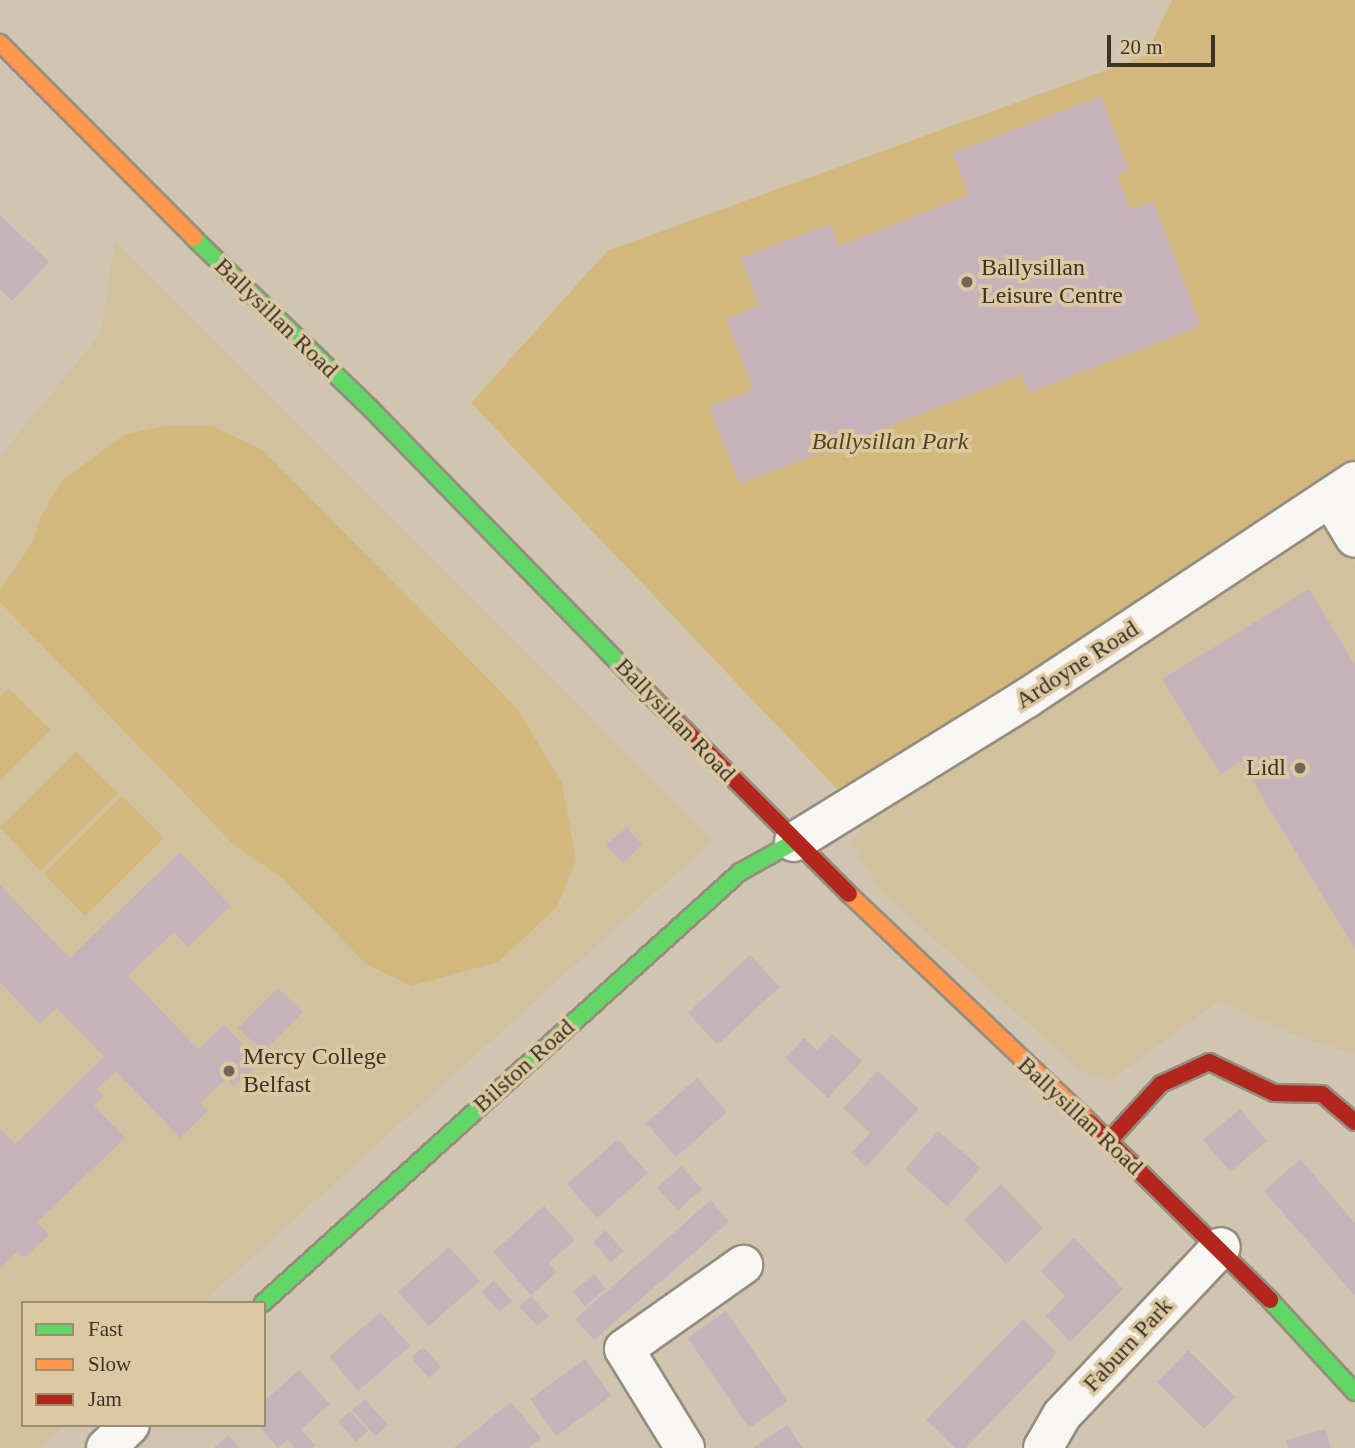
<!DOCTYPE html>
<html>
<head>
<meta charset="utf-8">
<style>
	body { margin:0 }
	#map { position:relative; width:1355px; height:1448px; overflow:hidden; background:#cfc5b1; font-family:Georgia,serif }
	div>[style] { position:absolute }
	.built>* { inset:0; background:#d1c19f }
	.green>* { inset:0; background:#d3b87e }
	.building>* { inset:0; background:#c6b3ba }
	.roads { filter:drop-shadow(2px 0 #958d7d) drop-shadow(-2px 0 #958d7d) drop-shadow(0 2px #958d7d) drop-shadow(0 -2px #958d7d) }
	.street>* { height:38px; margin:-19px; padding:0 19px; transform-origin:19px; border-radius:19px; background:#f8f6f3 }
	.fast>* { height:16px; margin:-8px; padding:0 8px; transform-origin:8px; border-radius:8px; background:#63d668 }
	.slow>* { height:16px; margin:-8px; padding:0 8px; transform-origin:8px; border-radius:8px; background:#ff974d }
	.jam>* { height:16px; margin:-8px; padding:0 8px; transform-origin:8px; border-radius:8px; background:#b3261e }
	.dots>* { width:19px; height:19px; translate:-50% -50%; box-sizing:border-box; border:4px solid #dcc9a4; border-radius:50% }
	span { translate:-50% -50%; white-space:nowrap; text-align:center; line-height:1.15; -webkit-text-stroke:7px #dcc9a4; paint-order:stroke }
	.poi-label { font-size:24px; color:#3b3425 }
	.left { translate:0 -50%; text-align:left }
	.right { translate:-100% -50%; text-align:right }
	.street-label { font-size:24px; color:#3b3425 }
	.park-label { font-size:24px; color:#594417; font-style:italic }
	.legend { position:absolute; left:21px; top:1301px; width:245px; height:126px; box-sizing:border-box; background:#dcc9a4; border:2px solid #9c8d71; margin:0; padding:9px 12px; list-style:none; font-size:21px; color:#3b3425 }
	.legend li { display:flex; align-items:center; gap:14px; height:35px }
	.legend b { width:35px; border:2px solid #9c8d71 }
	.scale { position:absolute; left:1107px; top:35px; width:108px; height:32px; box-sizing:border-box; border:4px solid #3b3425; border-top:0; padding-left:9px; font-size:21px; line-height:24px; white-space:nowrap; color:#3b3425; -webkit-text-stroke:5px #dcc9a4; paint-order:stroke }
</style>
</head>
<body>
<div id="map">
	<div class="built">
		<div style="clip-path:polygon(115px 240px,713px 840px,202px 1303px,23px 1303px,23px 1425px,66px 1425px,41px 1448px,0 1448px,0 456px,101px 333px)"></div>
		<div style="clip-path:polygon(1327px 516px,1355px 564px,1355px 1054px,1299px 1037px,1219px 1001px,1111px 1080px,1081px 1071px,882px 892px,851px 842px,875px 813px)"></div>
	</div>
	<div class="green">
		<div style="clip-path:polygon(1172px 0,1355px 0,1355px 461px,1020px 688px,837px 789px,471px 403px,607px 251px,1145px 56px)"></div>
		<div style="clip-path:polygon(163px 426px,212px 426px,263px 450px,517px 708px,562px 783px,576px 861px,557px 907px,498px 962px,411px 986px,366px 964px,282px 878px,233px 844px,0 602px,0 590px,32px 543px,40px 518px,62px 481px,124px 435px)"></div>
		<div style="clip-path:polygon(9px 688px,51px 730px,0 781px,0 697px)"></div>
		<div style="clip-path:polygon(76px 751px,118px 793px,40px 871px,0 827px)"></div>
		<div style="clip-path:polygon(122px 796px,164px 838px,85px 916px,44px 874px)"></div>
	</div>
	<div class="building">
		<div style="clip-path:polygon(1101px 96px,1129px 170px,1117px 175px,1131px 210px,1153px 201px,1201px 326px,1028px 393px,1022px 375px,740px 484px,709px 407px,753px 390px,726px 319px,759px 306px,741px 258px,830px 224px,839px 246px,969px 195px,953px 153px)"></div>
		<div style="clip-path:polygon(0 215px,49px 262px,12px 301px,0 289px)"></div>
		<div style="clip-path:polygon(1309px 589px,1355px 665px,1355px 949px,1241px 762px,1220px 774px,1162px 679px)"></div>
		<div style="clip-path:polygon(627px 827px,642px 845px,622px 863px,606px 845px)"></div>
		<div style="clip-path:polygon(180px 852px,231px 906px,188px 947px,174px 932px,128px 976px,198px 1049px,224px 1025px,260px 1063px,234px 1087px,226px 1079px,201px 1103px,208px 1111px,180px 1138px,116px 1071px,97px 1089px,104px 1096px,94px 1106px,125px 1138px,37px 1222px,49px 1235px,24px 1258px,18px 1251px,0 1268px,0 1129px,15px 1144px,104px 1057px,57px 1008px,40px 1024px,0 982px,0 885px,70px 958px)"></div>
		<div style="clip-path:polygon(750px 955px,780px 987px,717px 1045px,688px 1013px)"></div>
		<div style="clip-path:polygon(278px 988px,303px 1012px,263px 1052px,238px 1028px)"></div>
		<div style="clip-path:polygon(832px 1034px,862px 1061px,828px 1098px,785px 1058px,804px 1038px,817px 1050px)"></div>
		<div style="clip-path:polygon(878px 1071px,919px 1109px,866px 1167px,851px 1153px,870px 1133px,843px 1108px)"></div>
		<div style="clip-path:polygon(697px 1078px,727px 1112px,676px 1157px,646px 1123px)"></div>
		<div style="clip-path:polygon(1240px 1109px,1267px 1141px,1230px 1172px,1203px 1140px)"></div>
		<div style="clip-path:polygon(938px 1131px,981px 1168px,947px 1206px,905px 1169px)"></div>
		<div style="clip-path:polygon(618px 1139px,648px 1173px,597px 1218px,567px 1184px)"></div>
		<div style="clip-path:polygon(1300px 1159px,1355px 1223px,1355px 1296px,1264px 1191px)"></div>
		<div style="clip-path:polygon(681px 1166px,702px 1189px,678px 1210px,657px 1188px)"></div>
		<div style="clip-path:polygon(1001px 1184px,1043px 1228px,1006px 1264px,964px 1220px)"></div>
		<div style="clip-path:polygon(711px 1200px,729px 1222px,594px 1340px,575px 1319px)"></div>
		<div style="clip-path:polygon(544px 1206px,575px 1240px,549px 1263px,557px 1272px,531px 1295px,493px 1252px)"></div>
		<div style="clip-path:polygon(605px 1230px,624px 1251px,611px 1262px,593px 1242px)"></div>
		<div style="clip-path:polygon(1074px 1238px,1123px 1289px,1070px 1342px,1046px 1316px,1065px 1296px,1041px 1271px)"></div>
		<div style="clip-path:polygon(449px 1247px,480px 1281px,429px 1326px,398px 1292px)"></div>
		<div style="clip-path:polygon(594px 1274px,606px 1289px,585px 1306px,573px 1291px)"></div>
		<div style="clip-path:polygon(494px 1280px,512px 1301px,500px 1312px,482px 1292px)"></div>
		<div style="clip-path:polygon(531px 1296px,549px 1316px,537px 1326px,519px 1306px)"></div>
		<div style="clip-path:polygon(726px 1311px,788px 1401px,749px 1428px,688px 1338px)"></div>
		<div style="clip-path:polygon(380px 1312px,410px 1346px,358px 1391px,329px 1357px)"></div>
		<div style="clip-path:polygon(1023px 1319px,1057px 1353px,966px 1448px,955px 1448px,926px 1420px)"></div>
		<div style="clip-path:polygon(423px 1347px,441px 1367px,429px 1378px,411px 1358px)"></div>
		<div style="clip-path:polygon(1188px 1350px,1235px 1397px,1204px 1429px,1157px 1382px)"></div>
		<div style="clip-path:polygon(585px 1359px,611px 1396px,556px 1436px,530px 1399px)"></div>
		<div style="clip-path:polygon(299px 1370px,330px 1404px,301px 1429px,315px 1445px,312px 1448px,295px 1448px,288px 1440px,278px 1448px,258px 1425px,264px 1425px,264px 1401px)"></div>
		<div style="clip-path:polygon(365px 1399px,388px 1425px,375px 1436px,352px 1410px)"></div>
		<div style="clip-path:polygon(511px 1402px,541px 1438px,529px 1448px,454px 1448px)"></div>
		<div style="clip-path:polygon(350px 1411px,368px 1431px,356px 1442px,338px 1422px)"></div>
		<div style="clip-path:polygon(787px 1425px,803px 1448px,753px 1448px)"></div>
		<div style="clip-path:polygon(1326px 1429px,1331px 1448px,1288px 1448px,1286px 1440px)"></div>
		<div style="clip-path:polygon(228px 1435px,240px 1448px,214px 1448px)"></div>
	</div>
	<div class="roads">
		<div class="street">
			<div style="left:1332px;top:500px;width:44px;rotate:58.8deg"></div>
			<div style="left:794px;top:842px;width:274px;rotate:-31.7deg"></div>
			<div style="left:1027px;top:698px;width:393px;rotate:-33.5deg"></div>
			<div style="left:106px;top:1448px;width:33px;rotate:-44deg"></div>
			<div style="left:685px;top:1448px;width:116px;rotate:-121.6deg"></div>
			<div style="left:624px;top:1349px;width:146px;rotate:-35.2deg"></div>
			<div style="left:1043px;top:1448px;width:38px;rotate:-60deg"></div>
			<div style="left:1062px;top:1415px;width:231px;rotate:-46.6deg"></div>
		</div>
		<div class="fast">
			<div style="left:194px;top:238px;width:245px;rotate:44deg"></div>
			<div style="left:370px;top:408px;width:398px;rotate:45.7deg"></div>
			<div style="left:1270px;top:1300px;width:125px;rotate:47.3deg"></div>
			<div style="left:263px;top:1303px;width:643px;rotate:-42.1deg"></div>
			<div style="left:740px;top:872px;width:62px;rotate:-29.1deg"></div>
		</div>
		<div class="slow">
			<div style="left:0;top:43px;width:275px;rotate:45.1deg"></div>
			<div style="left:849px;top:894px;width:331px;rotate:43.5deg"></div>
		</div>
		<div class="jam">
			<div style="left:648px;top:693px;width:284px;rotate:45deg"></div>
			<div style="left:1089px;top:1122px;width:254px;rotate:44.5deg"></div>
			<div style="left:1108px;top:1142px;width:79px;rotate:-47.6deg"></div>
			<div style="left:1161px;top:1084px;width:53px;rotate:-24.6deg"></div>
			<div style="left:1209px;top:1062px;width:72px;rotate:25.5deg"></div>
			<div style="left:1274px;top:1093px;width:48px;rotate:1.2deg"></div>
			<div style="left:1322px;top:1094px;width:43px;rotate:40.3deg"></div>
		</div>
	</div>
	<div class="dots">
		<div style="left:967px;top:282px;background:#6f6756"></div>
		<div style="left:1300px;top:768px;background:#6f6756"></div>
		<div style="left:229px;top:1071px;background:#6f6756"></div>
	</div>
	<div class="poi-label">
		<span class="left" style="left:981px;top:282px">Ballysillan<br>Leisure Centre</span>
		<span class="right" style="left:1286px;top:768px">Lidl</span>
		<span class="left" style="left:243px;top:1071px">Mercy College<br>Belfast</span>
	</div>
	<div class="street-label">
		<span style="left:276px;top:318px;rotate:44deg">Ballysillan Road</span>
		<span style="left:1077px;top:665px;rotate:-33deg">Ardoyne Road</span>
		<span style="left:675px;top:720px;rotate:46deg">Ballysillan Road</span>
		<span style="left:524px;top:1066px;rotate:-42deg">Bilston Road</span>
		<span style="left:1080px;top:1116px;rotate:43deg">Ballysillan Road</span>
		<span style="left:1128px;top:1345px;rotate:-47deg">Faburn Park</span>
	</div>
	<div class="park-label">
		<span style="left:890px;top:442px">Ballysillan Park</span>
	</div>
	<ul class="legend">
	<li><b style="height:9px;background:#63d668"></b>Fast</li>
	<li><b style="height:9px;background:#ff974d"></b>Slow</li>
	<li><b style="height:9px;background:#b3261e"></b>Jam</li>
	</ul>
	<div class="scale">20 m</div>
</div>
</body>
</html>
